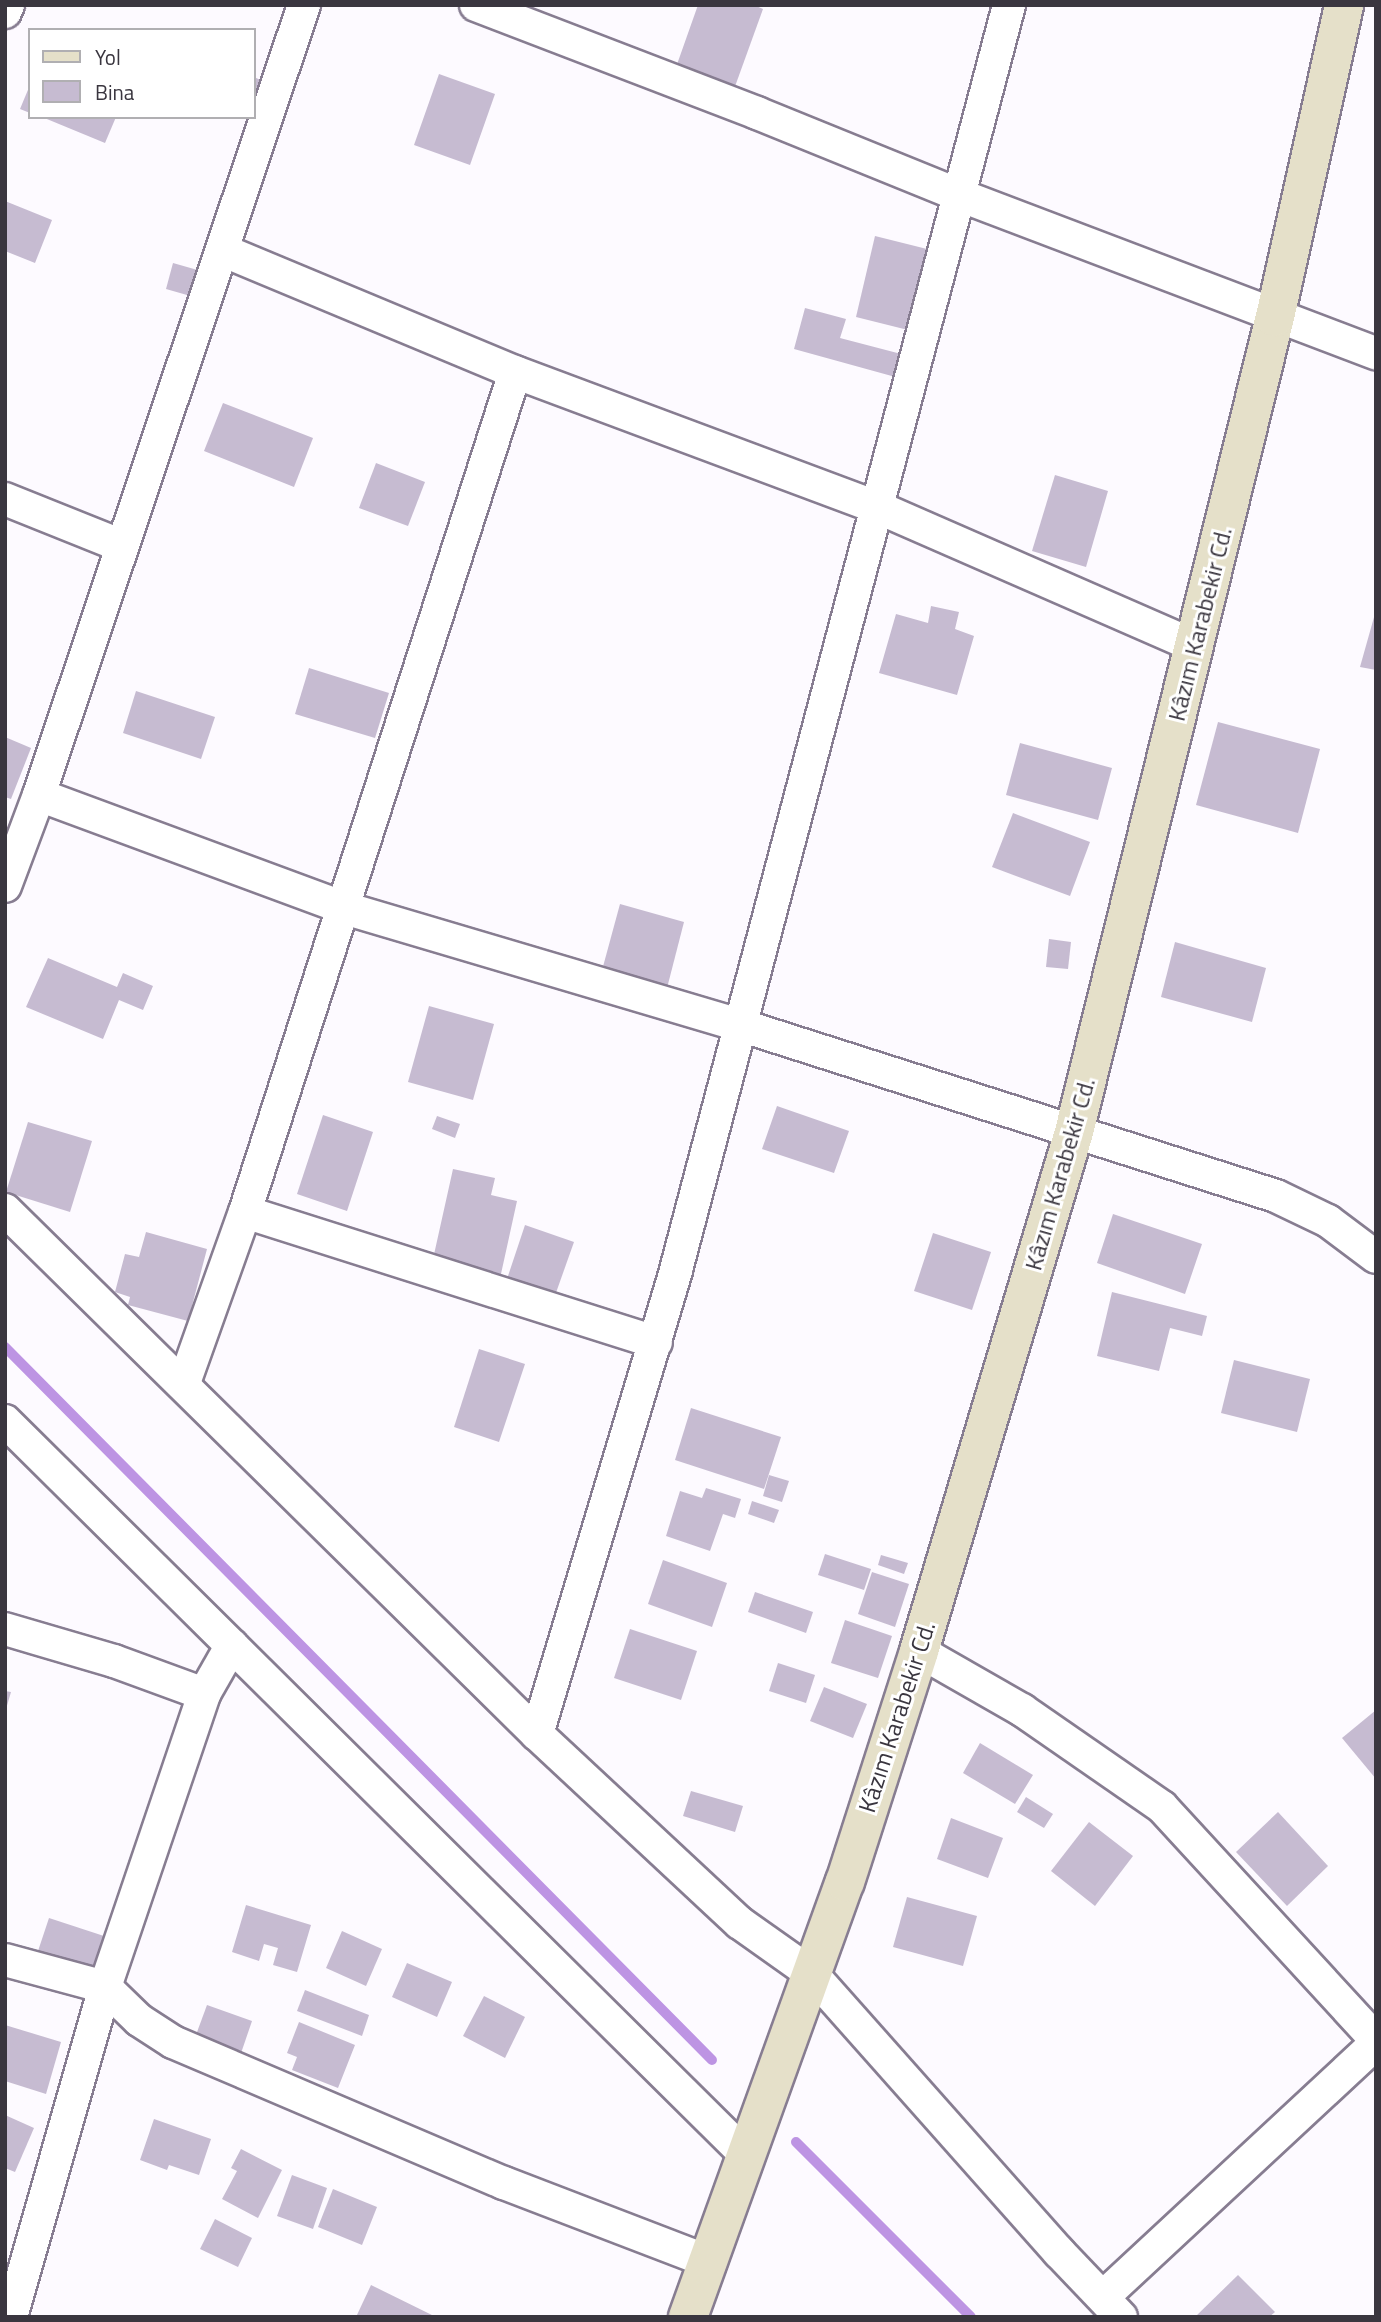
<!DOCTYPE html>
<html>
<head>
<meta charset="utf-8">
<style>
	body { margin:0 }
	#map { position:relative; width:1381px; height:2322px; overflow:hidden; background:#fdfaff; font-family:"Titillium Web",sans-serif }
	div>[style] { position:absolute }
	.stream>* { height:10px; margin:-5px; padding:0 5px; transform-origin:5px; border-radius:5px; background:#bd94e3 }
	.building>* { inset:0; background:#c6bbd1 }
	.roads { filter:drop-shadow(2px 0 #877d91) drop-shadow(-2px 0 #877d91) drop-shadow(0 2px #877d91) drop-shadow(0 -2px #877d91) }
	.street>* { height:32px; margin:-16px; padding:0 16px; transform-origin:16px; border-radius:16px; background:#fff }
	.secondary>* { height:38px; margin:-19px; padding:0 19px; transform-origin:19px; border-radius:19px; background:#e5e0c9 }
	span { translate:-50% -50%; white-space:nowrap; text-align:center; line-height:1.15; -webkit-text-stroke:6px #fff; paint-order:stroke }
	.street-label { font-size:24px; color:#3a363f }
	.frame { position:absolute; inset:0; border:7px solid #3a363f; pointer-events:none }
	.legend { position:absolute; left:28px; top:28px; width:228px; height:91px; box-sizing:border-box; background:#fff; border:2px solid #b0afb2; margin:0; padding:9px 12px; list-style:none; font-size:21px; color:#3a363f }
	.legend li { display:flex; align-items:center; gap:14px; height:35px }
	.legend b { width:35px; border:2px solid #b0afb2 }
</style>
</head>
<body>
<div id="map">
	<div class="stream">
		<div style="left:5px;top:1347px;width:1004px;rotate:45.24deg"></div>
		<div style="left:796px;top:2142px;width:247px;rotate:45deg"></div>
	</div>
	<div class="building">
		<div style="clip-path:polygon(698px 5px,754px 5px,763px 9px,733px 92px,675px 70px)"></div>
		<div style="clip-path:polygon(439px 74px,495px 94px,470px 165px,414px 145px)"></div>
		<div style="clip-path:polygon(254px 77px,265px 82px,254px 113px)"></div>
		<div style="clip-path:polygon(30px 85px,30px 113px,20px 109px)"></div>
		<div style="clip-path:polygon(42px 117px,116px 117px,105px 143px)"></div>
		<div style="clip-path:polygon(5px 201px,52px 220px,35px 263px,5px 251px)"></div>
		<div style="clip-path:polygon(875px 236px,927px 249px,908px 330px,856px 317px)"></div>
		<div style="clip-path:polygon(173px 263px,201px 271px,194px 297px,166px 289px)"></div>
		<div style="clip-path:polygon(805px 308px,846px 319px,840px 338px,905px 355px,899px 378px,794px 349px)"></div>
		<div style="clip-path:polygon(223px 403px,313px 438px,294px 487px,204px 451px)"></div>
		<div style="clip-path:polygon(376px 463px,425px 482px,408px 526px,359px 508px)"></div>
		<div style="clip-path:polygon(1055px 475px,1108px 491px,1086px 567px,1032px 551px)"></div>
		<div style="clip-path:polygon(931px 606px,959px 612px,955px 629px,974px 636px,957px 695px,879px 673px,896px 614px,928px 623px)"></div>
		<div style="clip-path:polygon(1376px 610px,1376px 670px,1360px 667px)"></div>
		<div style="clip-path:polygon(309px 668px,389px 693px,375px 738px,295px 714px)"></div>
		<div style="clip-path:polygon(136px 691px,215px 717px,201px 759px,123px 733px)"></div>
		<div style="clip-path:polygon(1218px 722px,1320px 749px,1298px 833px,1196px 805px)"></div>
		<div style="clip-path:polygon(5px 737px,31px 748px,11px 799px,5px 797px)"></div>
		<div style="clip-path:polygon(1020px 743px,1112px 768px,1098px 820px,1006px 795px)"></div>
		<div style="clip-path:polygon(1013px 813px,1090px 842px,1070px 896px,992px 867px)"></div>
		<div style="clip-path:polygon(620px 904px,684px 922px,666px 992px,601px 974px)"></div>
		<div style="clip-path:polygon(1049px 939px,1071px 942px,1068px 969px,1046px 967px)"></div>
		<div style="clip-path:polygon(1175px 942px,1266px 968px,1252px 1022px,1161px 997px)"></div>
		<div style="clip-path:polygon(48px 958px,117px 987px,123px 973px,153px 986px,143px 1010px,119px 1000px,103px 1039px,26px 1007px)"></div>
		<div style="clip-path:polygon(429px 1006px,494px 1024px,473px 1100px,408px 1082px)"></div>
		<div style="clip-path:polygon(777px 1106px,849px 1131px,834px 1173px,762px 1149px)"></div>
		<div style="clip-path:polygon(323px 1115px,373px 1132px,347px 1211px,297px 1194px)"></div>
		<div style="clip-path:polygon(437px 1116px,460px 1124px,455px 1138px,432px 1129px)"></div>
		<div style="clip-path:polygon(28px 1122px,92px 1141px,70px 1212px,6px 1192px)"></div>
		<div style="clip-path:polygon(453px 1169px,495px 1178px,491px 1195px,517px 1201px,499px 1283px,431px 1268px)"></div>
		<div style="clip-path:polygon(1113px 1214px,1202px 1244px,1185px 1294px,1097px 1263px)"></div>
		<div style="clip-path:polygon(525px 1225px,574px 1242px,552px 1304px,504px 1288px)"></div>
		<div style="clip-path:polygon(146px 1232px,207px 1249px,188px 1321px,128px 1305px,130px 1297px,115px 1292px,125px 1254px,139px 1257px)"></div>
		<div style="clip-path:polygon(933px 1233px,991px 1252px,972px 1310px,914px 1291px)"></div>
		<div style="clip-path:polygon(1112px 1292px,1207px 1316px,1202px 1336px,1170px 1328px,1159px 1371px,1097px 1356px)"></div>
		<div style="clip-path:polygon(479px 1349px,525px 1364px,499px 1442px,454px 1427px)"></div>
		<div style="clip-path:polygon(1234px 1360px,1310px 1379px,1297px 1432px,1221px 1413px)"></div>
		<div style="clip-path:polygon(691px 1408px,781px 1437px,764px 1489px,675px 1460px)"></div>
		<div style="clip-path:polygon(769px 1475px,789px 1481px,782px 1502px,763px 1496px)"></div>
		<div style="clip-path:polygon(706px 1488px,741px 1499px,735px 1518px,723px 1514px,710px 1551px,666px 1536px,680px 1491px,702px 1498px)"></div>
		<div style="clip-path:polygon(752px 1501px,779px 1510px,774px 1523px,748px 1514px)"></div>
		<div style="clip-path:polygon(825px 1554px,871px 1569px,864px 1590px,818px 1575px)"></div>
		<div style="clip-path:polygon(881px 1555px,908px 1563px,904px 1574px,878px 1565px)"></div>
		<div style="clip-path:polygon(663px 1560px,727px 1583px,712px 1627px,648px 1604px)"></div>
		<div style="clip-path:polygon(872px 1572px,909px 1584px,895px 1627px,858px 1614px)"></div>
		<div style="clip-path:polygon(755px 1592px,813px 1612px,806px 1633px,748px 1612px)"></div>
		<div style="clip-path:polygon(845px 1620px,892px 1636px,878px 1678px,831px 1663px)"></div>
		<div style="clip-path:polygon(630px 1629px,697px 1651px,681px 1700px,614px 1678px)"></div>
		<div style="clip-path:polygon(778px 1663px,815px 1675px,806px 1703px,769px 1691px)"></div>
		<div style="clip-path:polygon(824px 1687px,867px 1704px,853px 1738px,810px 1721px)"></div>
		<div style="clip-path:polygon(5px 1691px,11px 1692px,6px 1709px,5px 1709px)"></div>
		<div style="clip-path:polygon(1376px 1710px,1376px 1779px,1342px 1738px)"></div>
		<div style="clip-path:polygon(980px 1743px,1033px 1775px,1015px 1804px,963px 1773px)"></div>
		<div style="clip-path:polygon(691px 1791px,743px 1806px,735px 1832px,683px 1816px)"></div>
		<div style="clip-path:polygon(1026px 1797px,1053px 1814px,1044px 1828px,1017px 1812px)"></div>
		<div style="clip-path:polygon(1278px 1812px,1328px 1866px,1287px 1906px,1236px 1852px)"></div>
		<div style="clip-path:polygon(951px 1818px,1003px 1838px,988px 1878px,937px 1859px)"></div>
		<div style="clip-path:polygon(1089px 1822px,1133px 1856px,1095px 1906px,1051px 1871px)"></div>
		<div style="clip-path:polygon(907px 1897px,977px 1916px,963px 1966px,893px 1947px)"></div>
		<div style="clip-path:polygon(246px 1905px,311px 1925px,297px 1972px,273px 1965px,278px 1948px,264px 1944px,259px 1961px,232px 1952px)"></div>
		<div style="clip-path:polygon(49px 1918px,107px 1937px,94px 1977px,36px 1957px)"></div>
		<div style="clip-path:polygon(342px 1931px,382px 1949px,366px 1986px,326px 1968px)"></div>
		<div style="clip-path:polygon(407px 1963px,452px 1982px,437px 2017px,392px 1997px)"></div>
		<div style="clip-path:polygon(305px 1990px,369px 2015px,362px 2036px,297px 2011px)"></div>
		<div style="clip-path:polygon(484px 1996px,525px 2017px,505px 2058px,463px 2036px)"></div>
		<div style="clip-path:polygon(207px 2005px,252px 2021px,239px 2059px,193px 2043px)"></div>
		<div style="clip-path:polygon(299px 2022px,355px 2045px,338px 2088px,292px 2070px,297px 2057px,287px 2053px)"></div>
		<div style="clip-path:polygon(5px 2025px,61px 2042px,46px 2094px,5px 2081px)"></div>
		<div style="clip-path:polygon(5px 2115px,34px 2128px,15px 2172px,5px 2168px)"></div>
		<div style="clip-path:polygon(154px 2119px,211px 2139px,199px 2175px,169px 2165px,167px 2170px,140px 2160px)"></div>
		<div style="clip-path:polygon(241px 2149px,282px 2170px,258px 2218px,222px 2199px,237px 2171px,231px 2168px)"></div>
		<div style="clip-path:polygon(292px 2175px,327px 2188px,313px 2229px,277px 2216px)"></div>
		<div style="clip-path:polygon(333px 2189px,377px 2207px,362px 2245px,318px 2227px)"></div>
		<div style="clip-path:polygon(215px 2219px,252px 2238px,238px 2267px,200px 2249px)"></div>
		<div style="clip-path:polygon(1238px 2275px,1275px 2312px,1269px 2317px,1195px 2317px)"></div>
		<div style="clip-path:polygon(371px 2285px,436px 2317px,356px 2317px)"></div>
	</div>
	<div class="roads">
		<div class="street">
			<div style="left:476px;top:5px;width:301px;rotate:21deg"></div>
			<div style="left:757px;top:113px;width:218px;rotate:22.1deg"></div>
			<div style="left:959px;top:195px;width:446px;rotate:20.8deg"></div>
			<div style="left:5px;top:12px;width:8px;rotate:-67deg"></div>
			<div style="left:224px;top:251px;width:315px;rotate:22.6deg"></div>
			<div style="left:515px;top:372px;width:386px;rotate:20.5deg"></div>
			<div style="left:877px;top:507px;width:347px;rotate:23.6deg"></div>
			<div style="left:5px;top:499px;width:126px;rotate:21.9deg"></div>
			<div style="left:39px;top:795px;width:325px;rotate:20.3deg"></div>
			<div style="left:344px;top:908px;width:416px;rotate:16.5deg"></div>
			<div style="left:743px;top:1026px;width:559px;rotate:17.69deg"></div>
			<div style="left:1276px;top:1196px;width:58px;rotate:25.7deg"></div>
			<div style="left:1328px;top:1221px;width:60px;rotate:36.9deg"></div>
			<div style="left:5px;top:886px;width:97px;rotate:-69.5deg"></div>
			<div style="left:39px;top:795px;width:833px;rotate:-71.46deg"></div>
			<div style="left:5px;top:1210px;width:747px;rotate:44.57deg"></div>
			<div style="left:537px;top:1734px;width:277px;rotate:43deg"></div>
			<div style="left:740px;top:1923px;width:88px;rotate:35.3deg"></div>
			<div style="left:812px;top:1974px;width:372px;rotate:48.4deg"></div>
			<div style="left:1059px;top:2252px;width:90px;rotate:46.4deg"></div>
			<div style="left:245px;top:1212px;width:431px;rotate:17.6deg"></div>
			<div style="left:184px;top:1383px;width:182px;rotate:-70.4deg"></div>
			<div style="left:245px;top:1212px;width:882px;rotate:-72.18deg"></div>
			<div style="left:5px;top:1421px;width:1043px;rotate:44.73deg"></div>
			<div style="left:5px;top:1629px;width:114px;rotate:16.4deg"></div>
			<div style="left:114px;top:1661px;width:96px;rotate:20.1deg"></div>
			<div style="left:919px;top:1651px;width:119px;rotate:29.8deg"></div>
			<div style="left:1022px;top:1710px;width:170px;rotate:34.7deg"></div>
			<div style="left:1162px;top:1807px;width:316px;rotate:47.4deg"></div>
			<div style="left:537px;top:1734px;width:484px;rotate:-73.3deg"></div>
			<div style="left:676px;top:1270px;width:1308px;rotate:-75.25deg"></div>
			<div style="left:5px;top:1960px;width:104px;rotate:15.1deg"></div>
			<div style="left:105px;top:1987px;width:47px;rotate:44.1deg"></div>
			<div style="left:139px;top:2020px;width:40px;rotate:32.9deg"></div>
			<div style="left:173px;top:2042px;width:360px;rotate:23.1deg"></div>
			<div style="left:504px;top:2183px;width:221px;rotate:21deg"></div>
			<div style="left:1103px;top:2297px;width:373px;rotate:-42.9deg"></div>
			<div style="left:11px;top:2317px;width:343px;rotate:-74.1deg"></div>
			<div style="left:105px;top:1987px;width:309px;rotate:-71.3deg"></div>
			<div style="left:204px;top:1694px;width:56px;rotate:-60.3deg"></div>
		</div>
		<div class="secondary">
			<div style="left:688px;top:2317px;width:462px;rotate:-70.2deg"></div>
			<div style="left:845px;top:1882px;width:243px;rotate:-72.2deg"></div>
			<div style="left:919px;top:1651px;width:542px;rotate:-73.37deg"></div>
			<div style="left:1074px;top:1132px;width:839px;rotate:-76.15deg"></div>
			<div style="left:1275px;top:317px;width:320px;rotate:-77.5deg"></div>
		</div>
	</div>
	<div class="street-label">
		<span style="left:1200px;top:624px;rotate:-76deg">Kâzım Karabekir Cd.</span>
		<span style="left:1060px;top:1174px;rotate:-74deg">Kâzım Karabekir Cd.</span>
		<span style="left:897px;top:1717px;rotate:-72deg">Kâzım Karabekir Cd.</span>
	</div>
	<div class="frame"></div>
	<ul class="legend">
	<li><b style="height:9px;background:#e5e0c9"></b>Yol</li>
	<li><b style="height:19px;background:#c6bbd1"></b>Bina</li>
	</ul>
</div>
</body>
</html>
